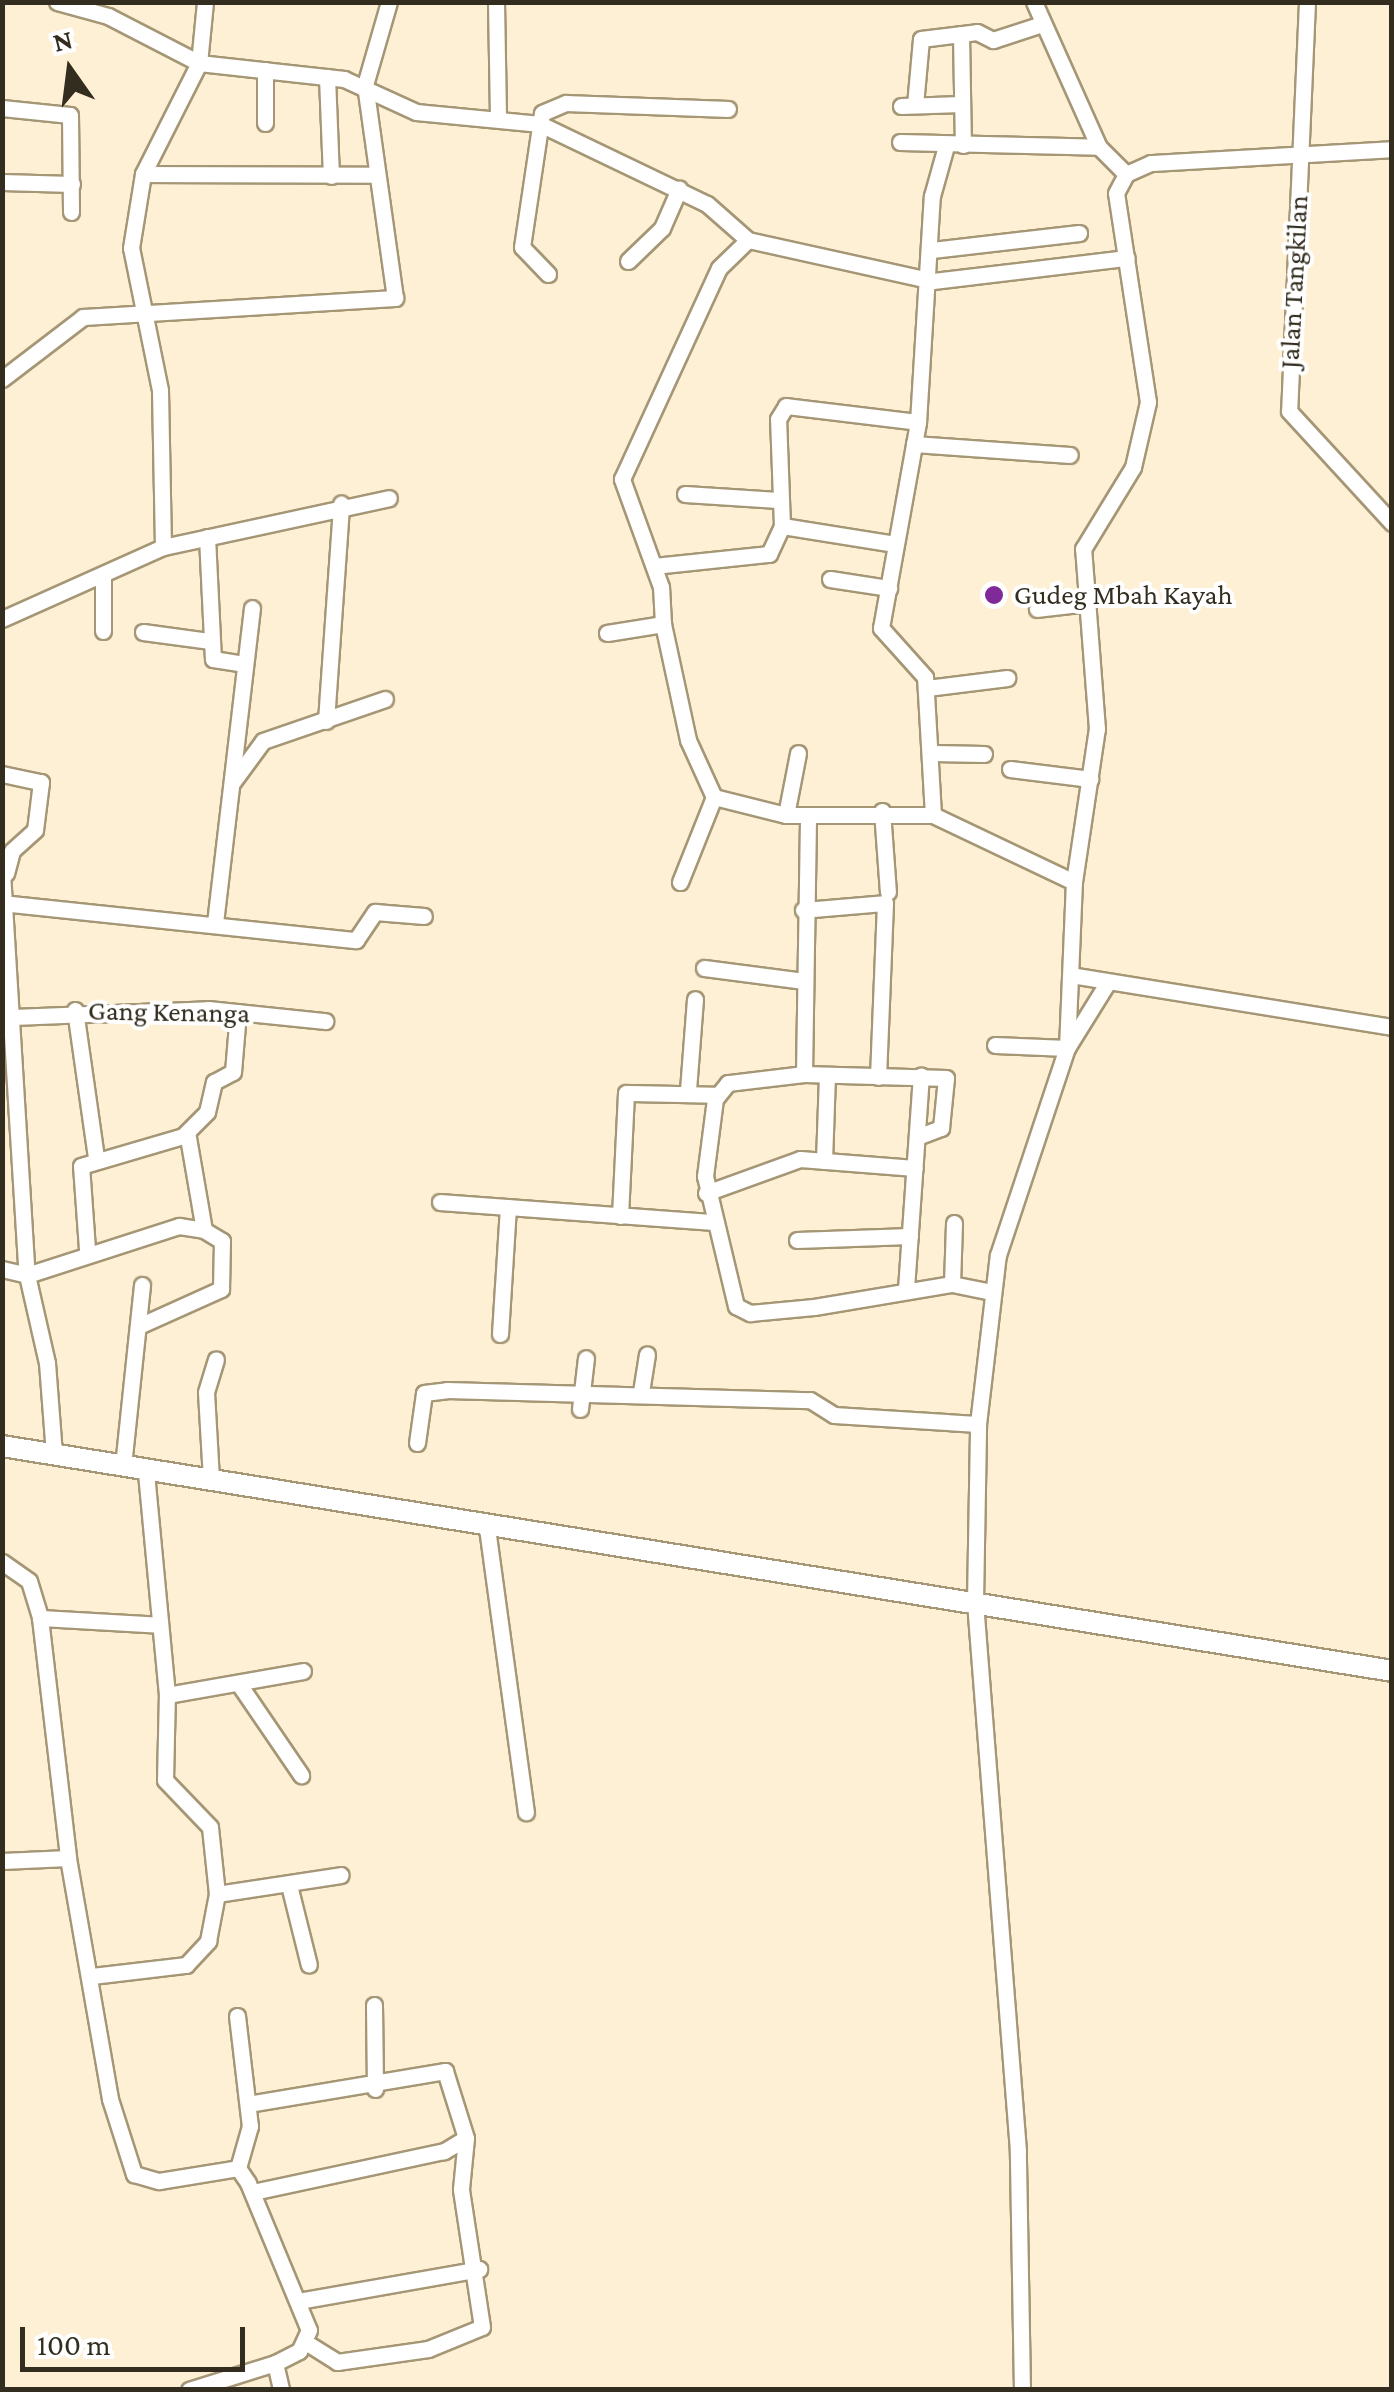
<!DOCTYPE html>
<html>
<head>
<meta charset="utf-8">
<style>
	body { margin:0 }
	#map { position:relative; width:1394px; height:2392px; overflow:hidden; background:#fef0d4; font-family:"Crimson Pro",serif }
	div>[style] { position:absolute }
	.roads { filter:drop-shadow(2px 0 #a59675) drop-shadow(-2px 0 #a59675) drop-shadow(0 2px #a59675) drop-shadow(0 -2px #a59675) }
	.street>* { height:15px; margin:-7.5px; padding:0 7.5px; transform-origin:7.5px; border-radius:7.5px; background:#fff }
	.secondary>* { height:20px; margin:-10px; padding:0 10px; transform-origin:10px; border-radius:10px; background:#fff }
	.dots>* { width:28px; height:28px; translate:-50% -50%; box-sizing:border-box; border:5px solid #fff; border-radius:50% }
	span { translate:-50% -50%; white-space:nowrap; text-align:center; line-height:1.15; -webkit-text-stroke:8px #fff; paint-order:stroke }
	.street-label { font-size:28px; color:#332d1f }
	.poi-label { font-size:28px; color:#332d1f }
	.left { translate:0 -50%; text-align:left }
	.frame { position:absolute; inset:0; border:5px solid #332d1f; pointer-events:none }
	.north { position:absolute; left:20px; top:20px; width:100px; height:100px; -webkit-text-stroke:8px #fff; paint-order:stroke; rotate:346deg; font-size:28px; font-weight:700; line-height:40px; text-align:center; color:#332d1f }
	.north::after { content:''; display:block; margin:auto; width:35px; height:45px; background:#332d1f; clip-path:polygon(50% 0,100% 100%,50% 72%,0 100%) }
	.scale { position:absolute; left:20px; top:2327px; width:225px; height:45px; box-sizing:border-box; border:5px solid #332d1f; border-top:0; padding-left:12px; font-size:30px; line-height:35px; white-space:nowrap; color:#332d1f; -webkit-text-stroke:8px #fff; paint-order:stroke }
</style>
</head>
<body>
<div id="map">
	<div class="roads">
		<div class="street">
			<div style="left:57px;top:2px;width:53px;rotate:15.4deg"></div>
			<div style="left:108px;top:16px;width:102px;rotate:27.3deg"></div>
			<div style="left:199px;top:63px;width:146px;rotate:6.3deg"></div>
			<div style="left:344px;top:79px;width:79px;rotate:24.6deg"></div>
			<div style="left:416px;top:112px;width:125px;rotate:5.5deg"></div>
			<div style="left:540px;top:124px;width:185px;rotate:25.6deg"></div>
			<div style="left:707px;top:204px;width:55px;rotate:41.3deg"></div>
			<div style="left:748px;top:240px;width:189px;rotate:12.5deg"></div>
			<div style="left:933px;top:281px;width:195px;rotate:-6.8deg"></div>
			<div style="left:205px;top:2px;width:61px;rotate:95.6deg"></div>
			<div style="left:199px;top:63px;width:124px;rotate:116.8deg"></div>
			<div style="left:143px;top:174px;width:234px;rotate:0.2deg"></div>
			<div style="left:496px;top:2px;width:116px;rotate:89deg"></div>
			<div style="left:1034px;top:2px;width:159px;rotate:65.9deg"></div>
			<div style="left:1099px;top:147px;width:38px;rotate:45deg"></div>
			<div style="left:1307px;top:2px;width:409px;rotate:92.5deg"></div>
			<div style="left:1289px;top:411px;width:152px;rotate:47.4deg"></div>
			<div style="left:961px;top:34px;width:111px;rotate:89deg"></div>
			<div style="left:265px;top:70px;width:53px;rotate:90deg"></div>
			<div style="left:327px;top:77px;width:99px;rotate:87.7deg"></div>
			<div style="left:915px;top:105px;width:66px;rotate:-84.8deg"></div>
			<div style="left:921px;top:39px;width:56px;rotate:-7.1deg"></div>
			<div style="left:977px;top:32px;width:18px;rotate:27deg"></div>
			<div style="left:993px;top:40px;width:52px;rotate:-18.1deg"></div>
			<div style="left:901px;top:106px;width:61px;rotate:-1.9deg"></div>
			<div style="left:2px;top:108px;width:68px;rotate:5.9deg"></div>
			<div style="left:70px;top:115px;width:97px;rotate:89.4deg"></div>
			<div style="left:900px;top:142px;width:199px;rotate:1.4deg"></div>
			<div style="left:2px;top:182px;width:70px;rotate:1.6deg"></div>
			<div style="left:932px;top:250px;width:148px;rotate:-6.6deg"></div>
			<div style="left:628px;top:261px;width:47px;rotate:-44.1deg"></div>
			<div style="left:662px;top:228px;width:43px;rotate:-66.4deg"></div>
			<div style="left:548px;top:274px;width:37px;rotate:-134deg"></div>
			<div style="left:522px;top:247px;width:135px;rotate:-81.5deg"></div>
			<div style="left:542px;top:113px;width:26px;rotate:-23deg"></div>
			<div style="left:566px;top:103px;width:162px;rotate:2.1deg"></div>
			<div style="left:2px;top:379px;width:102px;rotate:-37.4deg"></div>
			<div style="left:83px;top:317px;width:313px;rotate:-3.5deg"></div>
			<div style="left:395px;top:298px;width:215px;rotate:-98deg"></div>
			<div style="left:365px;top:85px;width:86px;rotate:-73.9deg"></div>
			<div style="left:914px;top:444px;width:156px;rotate:4deg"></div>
			<div style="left:685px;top:494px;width:93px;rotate:3.7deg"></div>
			<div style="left:207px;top:537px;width:122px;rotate:87.2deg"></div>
			<div style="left:213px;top:659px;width:31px;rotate:9deg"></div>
			<div style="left:895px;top:544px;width:114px;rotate:-170.9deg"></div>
			<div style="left:782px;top:526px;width:107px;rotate:-92.1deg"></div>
			<div style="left:778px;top:419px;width:15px;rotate:-58deg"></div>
			<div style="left:786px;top:406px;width:133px;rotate:6.9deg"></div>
			<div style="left:163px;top:547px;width:231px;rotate:-12.2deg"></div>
			<div style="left:654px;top:566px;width:116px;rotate:-6deg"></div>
			<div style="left:769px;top:554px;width:31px;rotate:-65deg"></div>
			<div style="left:103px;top:577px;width:54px;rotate:90deg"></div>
			<div style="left:830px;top:579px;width:60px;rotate:8.7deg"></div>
			<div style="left:1037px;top:609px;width:50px;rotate:-6.8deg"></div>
			<div style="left:2px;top:619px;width:176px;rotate:-24.1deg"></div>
			<div style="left:163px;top:547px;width:157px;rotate:-91.1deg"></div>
			<div style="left:160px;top:390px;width:145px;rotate:-101.5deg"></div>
			<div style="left:131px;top:248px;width:75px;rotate:-80.8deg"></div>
			<div style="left:663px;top:624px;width:37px;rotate:-93deg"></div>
			<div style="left:661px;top:587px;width:115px;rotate:-109.9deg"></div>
			<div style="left:622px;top:479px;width:232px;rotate:-65.3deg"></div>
			<div style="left:719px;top:268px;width:40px;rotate:-44deg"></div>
			<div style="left:143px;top:632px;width:68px;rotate:7.7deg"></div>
			<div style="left:607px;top:633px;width:57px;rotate:-9.1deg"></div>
			<div style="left:663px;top:624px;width:119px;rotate:77.8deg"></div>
			<div style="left:688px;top:740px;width:63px;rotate:65.5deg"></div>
			<div style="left:714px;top:797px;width:74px;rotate:14deg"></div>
			<div style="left:786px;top:815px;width:147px"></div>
			<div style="left:933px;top:815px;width:156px;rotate:25.4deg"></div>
			<div style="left:927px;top:688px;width:81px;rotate:-7.1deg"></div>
			<div style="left:326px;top:721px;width:218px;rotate:-86deg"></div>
			<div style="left:933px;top:753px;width:51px;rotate:1.1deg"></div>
			<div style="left:1010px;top:769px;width:81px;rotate:7.1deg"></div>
			<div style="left:2px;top:774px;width:40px;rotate:12deg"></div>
			<div style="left:41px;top:782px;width:48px;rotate:97.1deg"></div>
			<div style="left:35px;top:830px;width:31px;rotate:138deg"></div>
			<div style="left:12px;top:851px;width:23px;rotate:105deg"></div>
			<div style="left:232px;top:783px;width:52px;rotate:-53.6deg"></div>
			<div style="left:263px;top:741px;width:129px;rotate:-19deg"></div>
			<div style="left:882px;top:811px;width:81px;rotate:85.8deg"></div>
			<div style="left:786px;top:815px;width:63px;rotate:-79deg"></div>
			<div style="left:933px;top:815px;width:138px;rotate:-93.3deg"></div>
			<div style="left:925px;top:677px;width:66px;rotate:-131.9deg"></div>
			<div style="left:881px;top:628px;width:209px;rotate:-79.8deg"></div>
			<div style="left:918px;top:422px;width:226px;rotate:-86.5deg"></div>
			<div style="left:932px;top:196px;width:52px;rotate:-74.4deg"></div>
			<div style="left:2px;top:872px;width:404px;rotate:86.5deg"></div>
			<div style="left:27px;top:1275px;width:90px;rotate:77.2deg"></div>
			<div style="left:47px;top:1363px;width:92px;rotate:85.6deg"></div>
			<div style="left:680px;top:882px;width:92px;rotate:-68.2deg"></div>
			<div style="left:11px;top:904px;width:347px;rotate:6deg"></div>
			<div style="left:356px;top:940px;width:34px;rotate:-56deg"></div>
			<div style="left:375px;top:912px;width:49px;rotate:4.7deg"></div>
			<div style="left:803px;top:910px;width:82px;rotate:-4.9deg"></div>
			<div style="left:885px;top:903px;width:174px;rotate:92.3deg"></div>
			<div style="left:215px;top:923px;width:317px;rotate:-83.3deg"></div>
			<div style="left:704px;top:968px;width:101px;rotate:7.4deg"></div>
			<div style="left:1071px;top:975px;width:325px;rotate:9.2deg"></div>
			<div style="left:75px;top:1010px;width:148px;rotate:81.9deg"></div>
			<div style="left:13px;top:1017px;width:195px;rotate:-2.3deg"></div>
			<div style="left:208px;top:1009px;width:118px;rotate:5.9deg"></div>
			<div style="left:995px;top:1045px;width:72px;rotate:2.4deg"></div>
			<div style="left:1067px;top:1048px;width:78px;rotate:-58.2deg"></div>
			<div style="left:804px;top:1074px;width:257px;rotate:-89.1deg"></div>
			<div style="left:688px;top:1090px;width:91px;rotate:-85.6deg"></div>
			<div style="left:917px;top:1137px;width:26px;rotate:-21deg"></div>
			<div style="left:941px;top:1128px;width:50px;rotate:-84.3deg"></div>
			<div style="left:946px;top:1078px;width:142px;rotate:-178.4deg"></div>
			<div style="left:804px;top:1074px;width:77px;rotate:173.2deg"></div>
			<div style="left:728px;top:1083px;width:21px;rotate:129deg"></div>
			<div style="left:715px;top:1099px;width:78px;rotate:97.4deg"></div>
			<div style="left:705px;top:1176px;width:134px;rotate:76.6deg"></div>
			<div style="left:736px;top:1306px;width:16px;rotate:27deg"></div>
			<div style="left:750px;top:1313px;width:64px;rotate:-5.4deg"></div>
			<div style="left:814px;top:1307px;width:140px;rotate:-9.5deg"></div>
			<div style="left:952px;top:1284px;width:41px;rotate:11.3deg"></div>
			<div style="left:824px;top:1161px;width:86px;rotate:-88deg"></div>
			<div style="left:706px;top:1193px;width:100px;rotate:-19.9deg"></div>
			<div style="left:800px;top:1159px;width:115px;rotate:4.5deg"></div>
			<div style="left:440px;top:1202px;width:274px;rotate:4.2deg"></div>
			<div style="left:620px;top:1216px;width:123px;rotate:-87.2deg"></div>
			<div style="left:626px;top:1093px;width:92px;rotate:1.2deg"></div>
			<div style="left:797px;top:1240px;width:113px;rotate:-2deg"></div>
			<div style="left:87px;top:1249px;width:83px;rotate:-94.1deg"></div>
			<div style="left:81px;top:1166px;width:106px;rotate:-16.4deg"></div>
			<div style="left:183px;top:1136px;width:34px;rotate:-45deg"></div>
			<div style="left:207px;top:1112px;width:31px;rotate:-77deg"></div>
			<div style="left:214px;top:1082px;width:21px;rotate:-28deg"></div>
			<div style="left:233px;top:1072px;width:60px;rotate:-85.2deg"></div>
			<div style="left:2px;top:1269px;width:26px;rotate:13deg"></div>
			<div style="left:27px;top:1275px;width:160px;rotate:-17.9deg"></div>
			<div style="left:179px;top:1226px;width:25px;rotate:9deg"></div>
			<div style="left:952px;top:1284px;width:61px;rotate:-88.1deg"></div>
			<div style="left:906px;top:1289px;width:214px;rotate:-86deg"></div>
			<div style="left:141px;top:1325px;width:88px;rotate:-24.2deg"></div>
			<div style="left:221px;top:1289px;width:48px;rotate:-88.8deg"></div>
			<div style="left:222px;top:1241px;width:21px;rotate:-149deg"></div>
			<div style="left:204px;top:1230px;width:99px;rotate:-99.8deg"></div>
			<div style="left:500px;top:1334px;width:127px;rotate:-86.4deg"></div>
			<div style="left:641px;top:1392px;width:38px;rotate:-81deg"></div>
			<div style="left:580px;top:1409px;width:51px;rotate:-83.3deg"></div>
			<div style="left:417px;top:1443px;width:50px;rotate:-82deg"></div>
			<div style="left:424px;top:1393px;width:23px;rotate:-7deg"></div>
			<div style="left:447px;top:1390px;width:363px;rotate:1.6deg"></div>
			<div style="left:810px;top:1400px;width:28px;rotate:32deg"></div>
			<div style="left:834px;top:1415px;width:144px;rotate:3.6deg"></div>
			<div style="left:123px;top:1466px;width:182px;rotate:-84deg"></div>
			<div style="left:211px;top:1479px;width:87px;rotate:-93.3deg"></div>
			<div style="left:206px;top:1392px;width:34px;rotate:-73deg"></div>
			<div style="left:487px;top:1528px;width:287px;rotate:82.2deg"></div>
			<div style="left:2px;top:1562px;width:33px;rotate:35deg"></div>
			<div style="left:29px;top:1581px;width:39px;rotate:73deg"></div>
			<div style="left:40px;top:1618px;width:242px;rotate:83.3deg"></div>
			<div style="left:40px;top:1618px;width:120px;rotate:3.3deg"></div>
			<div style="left:241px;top:1687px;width:107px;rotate:55.7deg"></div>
			<div style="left:167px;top:1695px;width:138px;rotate:-10deg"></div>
			<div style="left:2px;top:1861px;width:66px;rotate:-2.6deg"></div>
			<div style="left:68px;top:1858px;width:245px;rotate:80.1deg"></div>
			<div style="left:110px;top:2099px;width:79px;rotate:72.3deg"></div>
			<div style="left:134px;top:2174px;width:26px;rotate:16deg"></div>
			<div style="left:159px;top:2181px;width:80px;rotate:-9.3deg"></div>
			<div style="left:238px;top:2168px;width:18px;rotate:56deg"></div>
			<div style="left:248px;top:2183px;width:159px;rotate:67.5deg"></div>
			<div style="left:309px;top:2330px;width:23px;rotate:115deg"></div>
			<div style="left:299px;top:2351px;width:27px;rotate:153deg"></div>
			<div style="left:289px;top:1885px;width:82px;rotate:76deg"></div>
			<div style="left:217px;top:1894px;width:125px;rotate:-8.7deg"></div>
			<div style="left:92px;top:1976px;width:95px;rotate:-6.7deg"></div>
			<div style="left:186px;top:1965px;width:33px;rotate:-47deg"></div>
			<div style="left:208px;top:1941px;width:48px;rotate:-79.2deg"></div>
			<div style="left:217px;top:1894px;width:67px;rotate:-96deg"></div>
			<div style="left:210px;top:1827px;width:65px;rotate:-133.8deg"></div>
			<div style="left:165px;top:1780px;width:85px;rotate:-88.7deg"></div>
			<div style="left:167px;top:1695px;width:225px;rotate:-95.4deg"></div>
			<div style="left:374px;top:2005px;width:84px;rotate:89.3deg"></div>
			<div style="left:237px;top:2016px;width:111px;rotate:83.3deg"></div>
			<div style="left:250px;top:2126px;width:44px;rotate:105.9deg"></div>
			<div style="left:248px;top:2104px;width:200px;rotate:-9.5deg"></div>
			<div style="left:445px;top:2071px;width:70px;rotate:72.6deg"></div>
			<div style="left:466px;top:2138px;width:26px;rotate:149deg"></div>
			<div style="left:444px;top:2151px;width:196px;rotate:167.9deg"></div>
			<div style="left:304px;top:2300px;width:178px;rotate:-10deg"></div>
			<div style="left:307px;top:2343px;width:36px;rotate:32deg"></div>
			<div style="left:337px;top:2362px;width:92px;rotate:-8.1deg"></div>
			<div style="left:428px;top:2349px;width:58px;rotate:-22.2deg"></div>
			<div style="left:482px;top:2327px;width:140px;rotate:-98.7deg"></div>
			<div style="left:461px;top:2189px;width:51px;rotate:-84.4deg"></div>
			<div style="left:189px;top:2390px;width:90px;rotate:-17.4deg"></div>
			<div style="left:275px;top:2363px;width:28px;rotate:77deg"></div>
			<div style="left:1022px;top:2390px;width:239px;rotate:-91deg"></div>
			<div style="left:1018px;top:2151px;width:551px;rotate:-94.48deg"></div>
			<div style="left:975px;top:1602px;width:178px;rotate:-89deg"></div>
			<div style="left:978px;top:1424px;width:170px;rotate:-83.3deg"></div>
			<div style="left:998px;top:1255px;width:218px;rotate:-71.6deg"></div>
			<div style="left:1067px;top:1048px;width:166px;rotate:-87.6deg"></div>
			<div style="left:1074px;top:882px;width:155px;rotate:-81.5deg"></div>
			<div style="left:1097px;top:729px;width:181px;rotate:-94.4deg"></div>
			<div style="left:1083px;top:549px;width:96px;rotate:-58.6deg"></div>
			<div style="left:1133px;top:467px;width:67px;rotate:-77deg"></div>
			<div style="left:1148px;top:402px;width:211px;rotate:-98.7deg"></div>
			<div style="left:1116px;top:193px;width:21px;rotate:-62deg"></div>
			<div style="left:1126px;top:174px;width:27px;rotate:-24deg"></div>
			<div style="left:1151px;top:163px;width:241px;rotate:-3.3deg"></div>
		</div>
		<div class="secondary">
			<div style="left:2px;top:1446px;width:1408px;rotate:9.19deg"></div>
		</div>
	</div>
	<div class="dots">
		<div style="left:994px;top:595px;background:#7f2a98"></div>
	</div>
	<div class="street-label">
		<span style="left:1294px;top:282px;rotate:-87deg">Jalan Tangkilan</span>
		<span style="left:169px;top:1012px;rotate:1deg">Gang Kenanga</span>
	</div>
	<div class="poi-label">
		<span class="left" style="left:1014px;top:595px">Gudeg Mbah Kayah</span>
	</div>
	<div class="frame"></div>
	<div class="north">N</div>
	<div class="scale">100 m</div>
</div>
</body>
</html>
